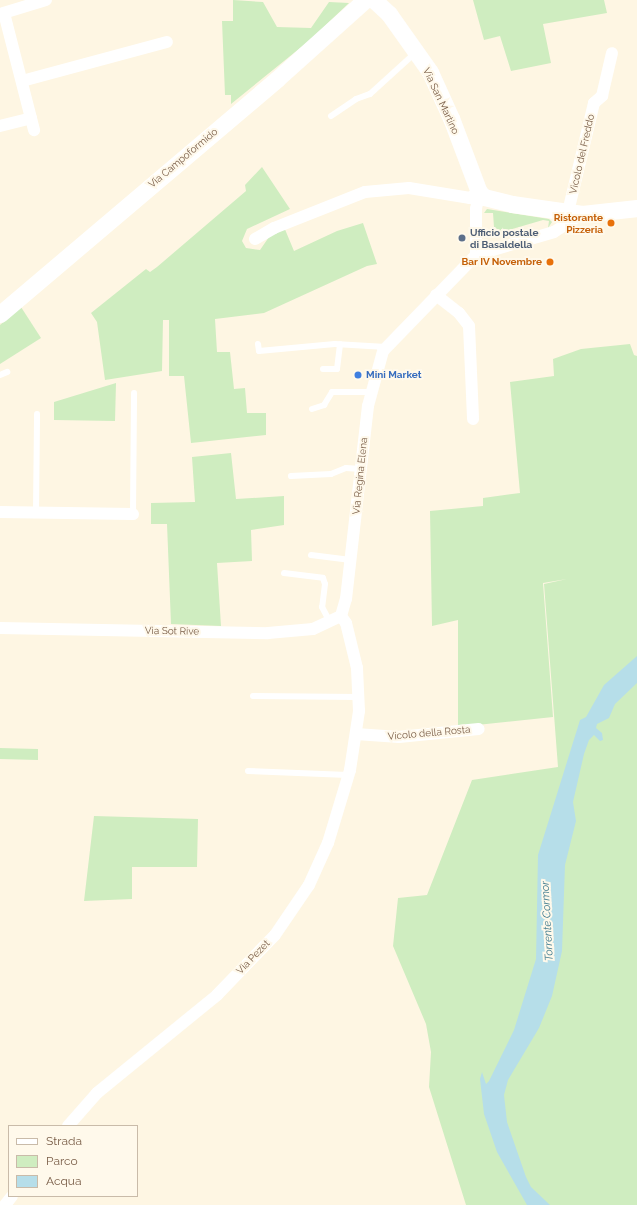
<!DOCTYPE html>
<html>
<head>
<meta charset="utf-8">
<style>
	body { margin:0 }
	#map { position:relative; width:637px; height:1205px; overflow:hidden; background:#fef6e3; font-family:Raleway,sans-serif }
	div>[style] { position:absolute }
	.green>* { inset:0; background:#cfedc0 }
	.water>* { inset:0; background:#b6dee9 }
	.lane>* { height:6px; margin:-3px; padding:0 3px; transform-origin:3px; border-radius:3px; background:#fff }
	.street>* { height:12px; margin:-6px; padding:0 6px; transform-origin:6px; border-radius:6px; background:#fff }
	.secondary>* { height:17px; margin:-8.5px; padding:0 8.5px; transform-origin:8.5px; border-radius:8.5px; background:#fff }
	.dots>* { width:11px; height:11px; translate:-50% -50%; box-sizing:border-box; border:2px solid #fff9eb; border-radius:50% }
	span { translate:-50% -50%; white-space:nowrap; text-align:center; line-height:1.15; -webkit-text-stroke:4px #fff9eb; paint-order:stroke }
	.street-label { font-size:10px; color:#795d47 }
	.food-label { font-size:10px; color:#c56008; font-weight:700 }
	.right { translate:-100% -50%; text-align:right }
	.service-label { font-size:10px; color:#4e5e75; font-weight:700 }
	.left { translate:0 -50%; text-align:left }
	.shop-label { font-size:10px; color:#366cbe; font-weight:700 }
	.water-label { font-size:11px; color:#3e7a8e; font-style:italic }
	.legend { position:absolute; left:8px; top:1125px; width:130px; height:72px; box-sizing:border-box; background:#fff9eb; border:1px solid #c9bba9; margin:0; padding:5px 7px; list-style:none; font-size:12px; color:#795d47 }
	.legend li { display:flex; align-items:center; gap:8px; height:20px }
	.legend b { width:20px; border:1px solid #c9bba9 }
</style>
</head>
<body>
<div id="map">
	<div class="green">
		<div style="clip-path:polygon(233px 0,263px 2px,277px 27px,311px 28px,329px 2px,349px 3px,310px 40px,231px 104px,231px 95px,225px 95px,222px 21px,233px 21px)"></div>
		<div style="clip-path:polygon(473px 0,604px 0,607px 13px,543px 24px,551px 63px,511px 71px,500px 36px,484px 40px)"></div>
		<div style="clip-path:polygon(262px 167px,290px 209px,247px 229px,242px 241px,246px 248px,260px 250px,269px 237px,284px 227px,294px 251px,337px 231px,363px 223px,377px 264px,367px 266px,264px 313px,215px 319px,217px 352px,230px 352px,234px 389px,245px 388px,247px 413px,266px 413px,266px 435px,191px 443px,184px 376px,169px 376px,169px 320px,163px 320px,162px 371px,105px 380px,97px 322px,91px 313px,146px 269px,150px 272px,157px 267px,246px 191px,245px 185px)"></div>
		<div style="clip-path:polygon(487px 209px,549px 219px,552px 222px,548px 228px,549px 221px,543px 220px,502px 232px,494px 227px,493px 213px,484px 213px)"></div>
		<div style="clip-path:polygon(21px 307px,41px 338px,0 364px,0 325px)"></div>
		<div style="clip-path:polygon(630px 344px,634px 355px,637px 356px,637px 1205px,466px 1205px,429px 1087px,431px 1052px,426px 1024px,393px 946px,398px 898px,427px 895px,472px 780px,558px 767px,544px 584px,567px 579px,543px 583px,553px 717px,458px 727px,458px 620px,432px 626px,430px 511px,483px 506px,483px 498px,520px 493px,510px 382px,554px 376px,553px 359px,581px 349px)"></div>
		<div style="clip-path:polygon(116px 383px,115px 421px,54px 420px,54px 402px)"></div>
		<div style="clip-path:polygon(231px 453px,236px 499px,284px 496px,284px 525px,251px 530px,252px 561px,217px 563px,221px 626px,171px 624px,167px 524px,151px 524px,151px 503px,195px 502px,192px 457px)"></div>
		<div style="clip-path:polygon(0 748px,38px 749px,38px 760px,0 759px)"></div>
		<div style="clip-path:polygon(94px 816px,198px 819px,197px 867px,132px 867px,132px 899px,84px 901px)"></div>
	</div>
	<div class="water">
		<div style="clip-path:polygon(637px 656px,637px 683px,615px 704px,609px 718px,597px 724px,596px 728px,602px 733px,603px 740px,600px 741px,594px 735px,589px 740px,584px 754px,573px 802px,576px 821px,565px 865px,562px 951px,552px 996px,539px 1028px,508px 1080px,504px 1095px,507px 1122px,526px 1177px,531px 1187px,550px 1205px,527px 1205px,497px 1152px,484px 1114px,480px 1079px,482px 1072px,486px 1084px,489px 1081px,514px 1030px,536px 959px,538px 855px,580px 720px,586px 717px,604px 685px)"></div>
	</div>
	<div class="lane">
		<div style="left:331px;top:116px;width:30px;rotate:-34deg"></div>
		<div style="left:356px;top:99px;width:15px;rotate:-20deg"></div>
		<div style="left:370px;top:94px;width:61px;rotate:-42.3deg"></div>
		<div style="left:258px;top:344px;width:7px;rotate:82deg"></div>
		<div style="left:259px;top:351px;width:76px;rotate:-5.3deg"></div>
		<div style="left:335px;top:344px;width:51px;rotate:3.4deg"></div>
		<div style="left:323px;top:369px;width:14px"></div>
		<div style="left:337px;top:369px;width:25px;rotate:-83deg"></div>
		<div style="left:0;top:375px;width:8px;rotate:-23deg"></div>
		<div style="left:312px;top:409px;width:13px;rotate:-18deg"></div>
		<div style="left:324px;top:405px;width:15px;rotate:-58deg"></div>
		<div style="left:332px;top:392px;width:39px"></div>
		<div style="left:291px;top:476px;width:40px;rotate:-2.9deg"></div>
		<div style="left:331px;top:474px;width:16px;rotate:-22deg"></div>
		<div style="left:346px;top:468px;width:15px;rotate:4deg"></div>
		<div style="left:36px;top:513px;width:99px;rotate:-89.4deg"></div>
		<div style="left:133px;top:514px;width:121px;rotate:-89.5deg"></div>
		<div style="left:311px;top:555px;width:40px;rotate:7.1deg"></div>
		<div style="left:284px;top:573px;width:39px;rotate:7deg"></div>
		<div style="left:323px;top:578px;width:6px;rotate:72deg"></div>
		<div style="left:325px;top:584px;width:23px;rotate:97deg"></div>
		<div style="left:322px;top:607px;width:17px;rotate:62deg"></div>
		<div style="left:253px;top:696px;width:105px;rotate:0.5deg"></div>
		<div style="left:248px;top:771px;width:100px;rotate:2.3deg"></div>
	</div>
	<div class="street">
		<div style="left:4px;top:13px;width:121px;rotate:75.6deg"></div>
		<div style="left:0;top:14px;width:48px;rotate:-16.9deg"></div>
		<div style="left:22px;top:81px;width:150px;rotate:-15.1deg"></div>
		<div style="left:0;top:126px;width:32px;rotate:-14deg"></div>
		<div style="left:568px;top:212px;width:112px;rotate:-76.6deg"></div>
		<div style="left:594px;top:103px;width:11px;rotate:-41deg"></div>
		<div style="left:602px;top:96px;width:44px;rotate:-76.9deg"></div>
		<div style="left:255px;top:239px;width:22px;rotate:-30deg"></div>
		<div style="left:274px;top:228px;width:98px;rotate:-21.6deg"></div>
		<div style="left:365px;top:192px;width:44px;rotate:-5.2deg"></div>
		<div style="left:409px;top:188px;width:62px;rotate:9.3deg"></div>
		<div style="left:470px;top:198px;width:11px;rotate:-34deg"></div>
		<div style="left:476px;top:255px;width:46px;rotate:-90deg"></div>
		<div style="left:476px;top:209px;width:17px;rotate:-80deg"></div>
		<div style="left:436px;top:295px;width:29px;rotate:38deg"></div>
		<div style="left:459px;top:313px;width:16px;rotate:52deg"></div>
		<div style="left:469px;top:326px;width:93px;rotate:87.5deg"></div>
		<div style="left:0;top:512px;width:133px;rotate:0.9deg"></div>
		<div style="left:0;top:628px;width:268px;rotate:1.1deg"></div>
		<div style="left:268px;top:633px;width:45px;rotate:-5.1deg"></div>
		<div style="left:313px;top:629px;width:31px;rotate:-25deg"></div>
		<div style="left:356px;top:734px;width:43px;rotate:4deg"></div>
		<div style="left:399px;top:737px;width:80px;rotate:-5.7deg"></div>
		<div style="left:68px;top:1126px;width:44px;rotate:-48.7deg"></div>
		<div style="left:97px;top:1093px;width:155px;rotate:-39.2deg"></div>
		<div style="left:217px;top:995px;width:83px;rotate:-46deg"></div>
		<div style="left:275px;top:935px;width:60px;rotate:-55.8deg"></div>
		<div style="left:309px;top:885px;width:46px;rotate:-65.7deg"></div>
		<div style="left:328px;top:843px;width:76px;rotate:-73.2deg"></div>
		<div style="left:350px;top:770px;width:60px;rotate:-81.3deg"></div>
		<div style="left:359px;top:711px;width:43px;rotate:-92.7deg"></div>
		<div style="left:357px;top:668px;width:46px;rotate:-103.7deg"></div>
		<div style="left:346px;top:623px;width:9px;rotate:-126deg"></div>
		<div style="left:341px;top:616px;width:18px;rotate:-74deg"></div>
		<div style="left:346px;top:599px;width:194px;rotate:-83.5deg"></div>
		<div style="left:368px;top:406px;width:57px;rotate:-74.7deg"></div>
		<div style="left:383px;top:351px;width:134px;rotate:-45.9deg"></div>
		<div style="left:476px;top:255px;width:81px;rotate:-16.4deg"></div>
		<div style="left:554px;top:232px;width:33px;rotate:-33deg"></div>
		<div style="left:5px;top:1205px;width:11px;rotate:-52deg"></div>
	</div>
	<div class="secondary">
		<div style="left:374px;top:0;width:21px;rotate:43deg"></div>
		<div style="left:389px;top:14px;width:71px;rotate:54.7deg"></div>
		<div style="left:430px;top:72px;width:51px;rotate:65.5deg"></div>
		<div style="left:451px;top:118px;width:79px;rotate:69.3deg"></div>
		<div style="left:479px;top:192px;width:7px;rotate:45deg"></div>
		<div style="left:484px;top:197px;width:29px;rotate:14deg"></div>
		<div style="left:512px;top:204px;width:71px;rotate:8.1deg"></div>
		<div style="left:582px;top:214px;width:55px;rotate:-6.2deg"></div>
		<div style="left:0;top:314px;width:363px;rotate:-40.3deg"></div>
		<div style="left:277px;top:79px;width:118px;rotate:-41.9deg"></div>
	</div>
	<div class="dots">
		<div style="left:611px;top:223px;background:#e8710a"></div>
		<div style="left:462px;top:238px;background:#5c6f8a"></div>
		<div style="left:550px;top:262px;background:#e8710a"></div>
		<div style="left:358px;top:375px;background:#3f7fe0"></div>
	</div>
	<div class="street-label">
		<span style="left:441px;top:101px;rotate:65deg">Via San Martino</span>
		<span style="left:582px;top:154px;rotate:-77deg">Vicolo del Freddo</span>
		<span style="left:183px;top:158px;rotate:-40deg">Via Campoformido</span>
		<span style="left:360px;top:476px;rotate:-84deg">Via Regina Elena</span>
		<span style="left:172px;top:631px;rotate:1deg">Via Sot Rive</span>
		<span style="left:429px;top:733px;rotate:-5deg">Vicolo della Rosta</span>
		<span style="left:253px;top:957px;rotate:-46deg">Via Pezet</span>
	</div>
	<div class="food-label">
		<span class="right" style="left:603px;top:223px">Ristorante<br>Pizzeria</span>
		<span class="right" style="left:542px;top:262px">Bar IV Novembre</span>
	</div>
	<div class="service-label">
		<span class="left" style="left:470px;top:238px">Ufficio postale<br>di Basaldella</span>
	</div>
	<div class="shop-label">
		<span class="left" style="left:366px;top:375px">Mini Market</span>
	</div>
	<div class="water-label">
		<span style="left:548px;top:921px;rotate:-93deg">Torrente Cormor</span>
	</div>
	<ul class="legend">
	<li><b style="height:5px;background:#fff"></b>Strada</li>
	<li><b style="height:11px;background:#cfedc0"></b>Parco</li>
	<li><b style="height:11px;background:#b6dee9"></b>Acqua</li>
	</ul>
</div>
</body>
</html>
